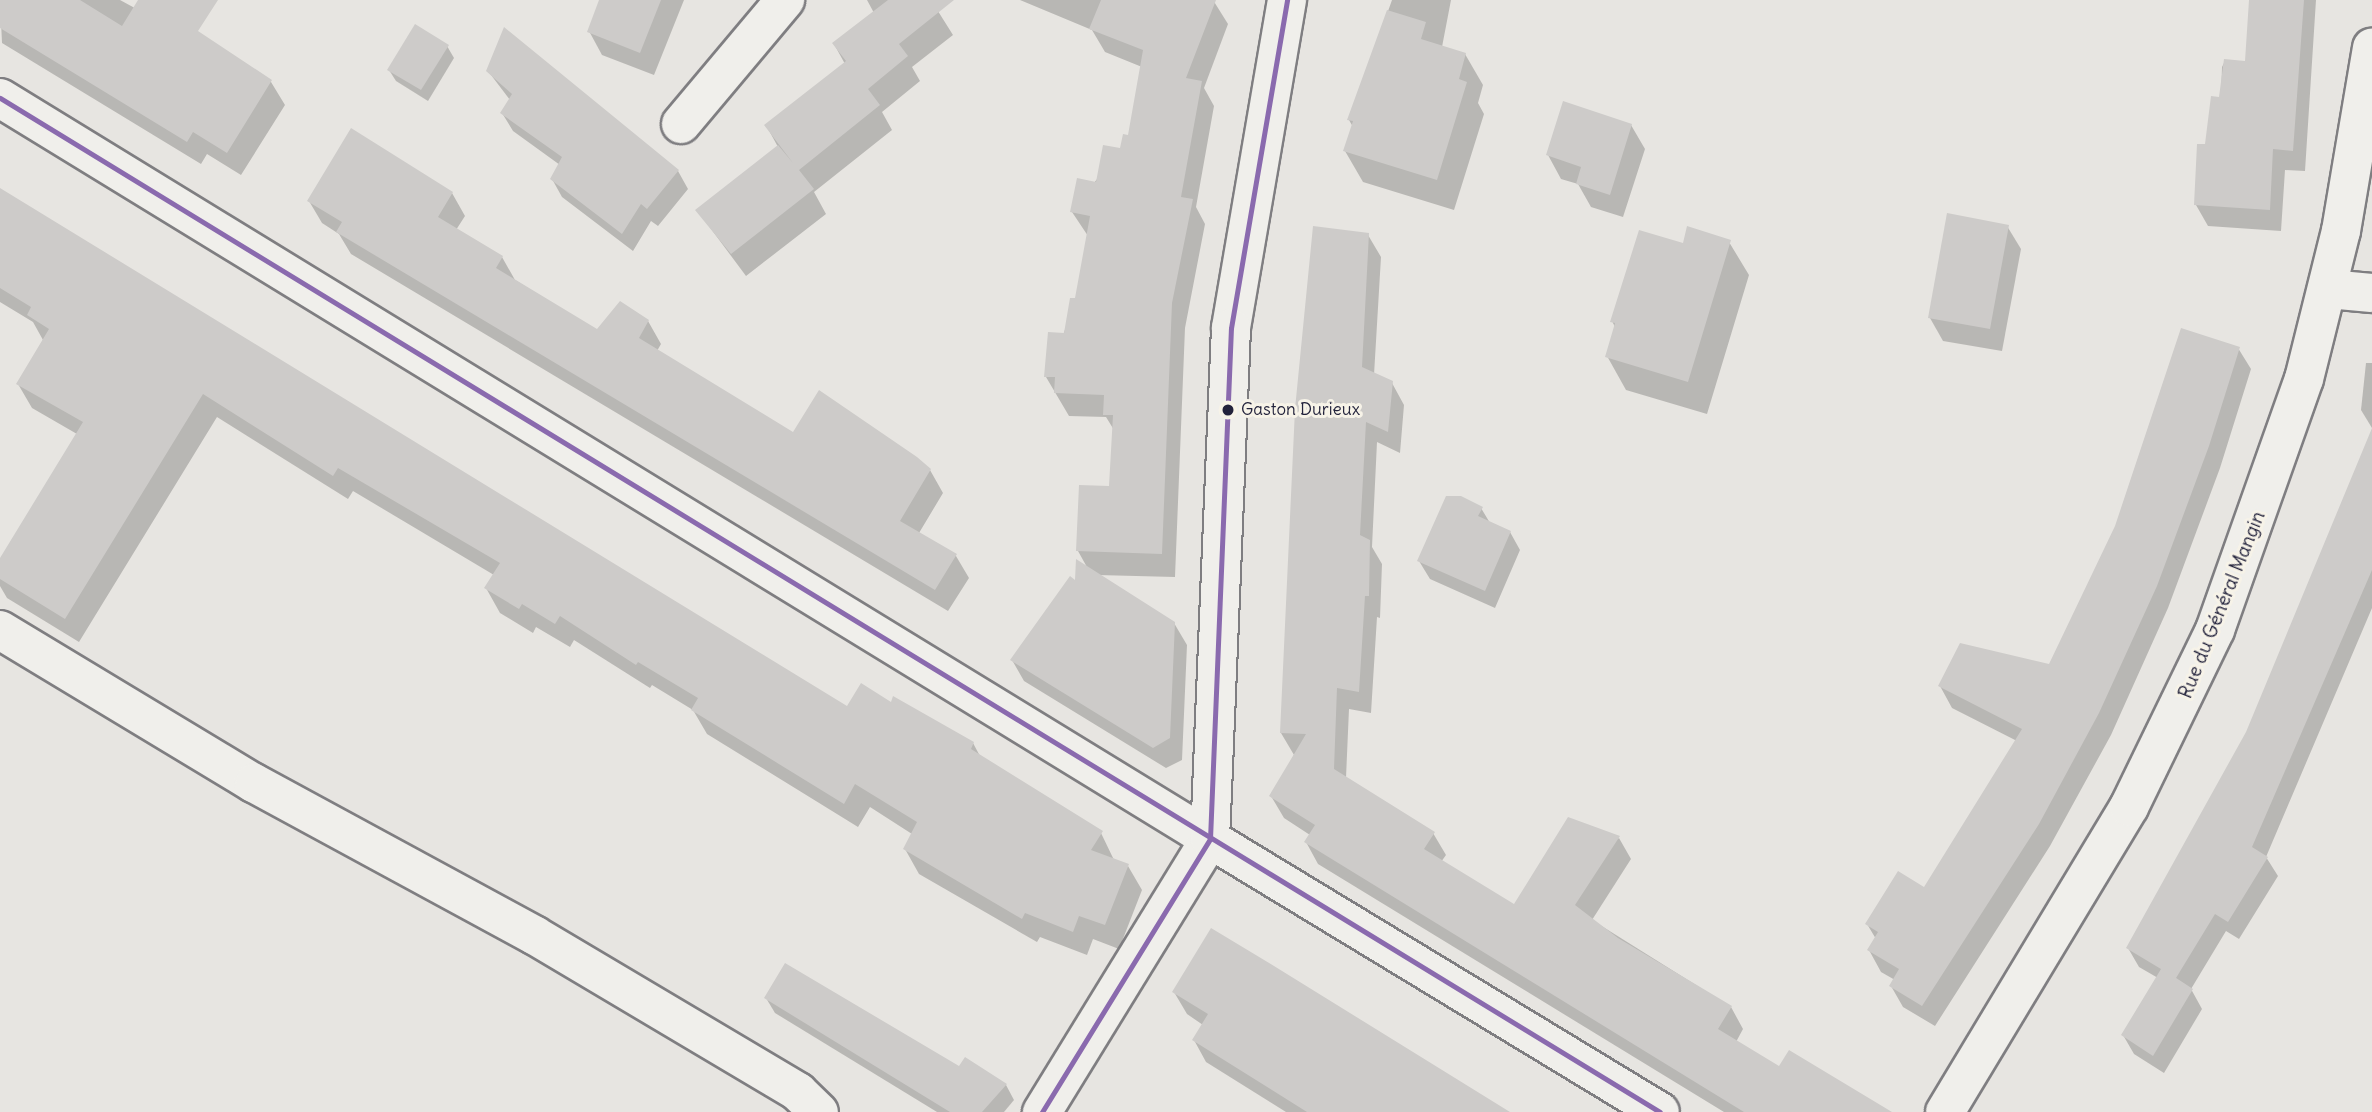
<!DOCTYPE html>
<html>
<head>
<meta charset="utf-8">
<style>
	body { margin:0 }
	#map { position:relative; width:2372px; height:1112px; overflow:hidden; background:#e7e5e1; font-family:Delius,sans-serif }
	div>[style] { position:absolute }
	.shadow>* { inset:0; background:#0003 }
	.building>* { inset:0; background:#cdcbc9 }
	.roads { filter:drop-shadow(2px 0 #7f7e81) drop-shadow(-2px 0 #7f7e81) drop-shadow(0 2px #7f7e81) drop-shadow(0 -2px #7f7e81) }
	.minor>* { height:38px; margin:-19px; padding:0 19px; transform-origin:19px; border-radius:19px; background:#f0efeb }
	.major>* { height:38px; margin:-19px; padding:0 19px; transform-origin:19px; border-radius:19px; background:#f0efeb }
	.bus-1>* { height:5px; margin:-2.5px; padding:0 2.5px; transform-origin:2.5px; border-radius:2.5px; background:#8a6aae }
	.dots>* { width:19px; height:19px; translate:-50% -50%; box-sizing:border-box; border:4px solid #f7f3e8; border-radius:50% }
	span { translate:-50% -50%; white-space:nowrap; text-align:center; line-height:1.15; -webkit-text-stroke:6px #f7f3e8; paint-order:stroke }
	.bus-label { font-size:17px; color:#22223b }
	.left { translate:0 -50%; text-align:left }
	.street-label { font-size:19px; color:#22223b }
</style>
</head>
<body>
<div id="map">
	<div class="shadow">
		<div style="clip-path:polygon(0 0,120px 0,271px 82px,285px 105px,241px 175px,207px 154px,201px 164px,2px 43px)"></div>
		<div style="clip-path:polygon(601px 0,684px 0,654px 75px,602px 55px,589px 31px)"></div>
		<div style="clip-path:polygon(867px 0,931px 0,953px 35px,912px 67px,920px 81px,882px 112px,892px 130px,814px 192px,826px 214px,746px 276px,697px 210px,778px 147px,766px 125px,845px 64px,834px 44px,874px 13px)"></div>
		<div style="clip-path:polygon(1020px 0,1213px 0,1228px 24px,1204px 88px,1214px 106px,1196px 207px,1205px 224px,1185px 328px,1175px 577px,1097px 575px,1174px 623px,1187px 645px,1182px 760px,1166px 768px,1024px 681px,1012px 660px,1088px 569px,1078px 551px,1111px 488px,1114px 430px,1106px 417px,1069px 416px,1046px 377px,1077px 300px,1088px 236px,1072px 212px,1129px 137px,1142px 67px,1105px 52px,1092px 30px)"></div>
		<div style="clip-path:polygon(1392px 0,1451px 0,1442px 47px,1465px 54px,1483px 85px,1478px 103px,1484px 114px,1454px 210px,1363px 182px,1345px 151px,1353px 127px,1349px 120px)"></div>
		<div style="clip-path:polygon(2250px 0,2316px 0,2305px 171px,2285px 170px,2281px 231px,2208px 226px,2196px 205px,2221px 99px,2222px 67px,2225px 61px,2246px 63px)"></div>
		<div style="clip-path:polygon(447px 46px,454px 58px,428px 101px,396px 81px,389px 70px)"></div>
		<div style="clip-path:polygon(488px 71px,678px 171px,688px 189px,658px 226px,651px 221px,633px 251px,562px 197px,552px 179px,560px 165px,513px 131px,502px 113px,510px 100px)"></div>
		<div style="clip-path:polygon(1631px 125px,1645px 149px,1623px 217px,1591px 207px,1578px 184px,1561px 179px,1548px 155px)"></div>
		<div style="clip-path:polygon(0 190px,848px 708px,892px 704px,973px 743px,981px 758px,1101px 833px,1114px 860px,1128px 866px,1142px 890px,1119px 949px,1093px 939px,1087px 955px,1040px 937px,1037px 942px,919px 874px,905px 849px,912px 834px,870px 807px,858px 827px,707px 734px,693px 710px,652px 685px,650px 688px,574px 640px,570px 647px,536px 627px,533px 633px,500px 613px,486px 588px,494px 575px,353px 491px,348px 499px,217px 417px,79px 642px,7px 598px,0 586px,0 561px,77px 434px,32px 408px,18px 384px,43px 340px,33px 322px,0 302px)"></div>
		<div style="clip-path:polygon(452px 193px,465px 216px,456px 230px,502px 257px,515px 280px,597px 331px,648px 321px,661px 344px,657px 351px,794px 434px,930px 470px,943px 493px,919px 533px,956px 556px,969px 578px,948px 611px,351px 254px,339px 234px,322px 223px,309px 201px)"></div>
		<div style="clip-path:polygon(2007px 226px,2021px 249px,2002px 351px,1943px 341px,1930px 318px)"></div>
		<div style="clip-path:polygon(1368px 235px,1381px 257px,1374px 375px,1392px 383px,1404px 405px,1400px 453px,1377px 442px,1372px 547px,1382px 564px,1380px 618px,1377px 617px,1371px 713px,1349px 709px,1346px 778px,1433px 833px,1446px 855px,1441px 862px,1515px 907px,1619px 838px,1631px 859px,1592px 920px,1731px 1007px,1743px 1029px,1736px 1042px,1779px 1069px,1874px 1112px,1724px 1112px,1318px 864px,1306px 842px,1310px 835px,1284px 818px,1271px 796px,1294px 755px,1281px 733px)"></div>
		<div style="clip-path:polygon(1729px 242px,1749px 275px,1707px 414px,1626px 390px,1607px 356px,1615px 327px,1612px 321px,1684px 245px)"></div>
		<div style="clip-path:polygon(2238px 348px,2251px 369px,2220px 468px,2168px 608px,2111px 735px,2050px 846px,1935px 1026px,1903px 1007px,1891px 986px,1895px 980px,1881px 972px,1869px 950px,1876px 939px,1867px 924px,1925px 889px,2017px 741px,1952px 708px,1940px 686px,2050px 666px)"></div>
		<div style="clip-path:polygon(2366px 363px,2372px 363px,2372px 428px,2361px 410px)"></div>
		<div style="clip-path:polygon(2372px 431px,2372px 608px,2266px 857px,2278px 876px,2239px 939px,2226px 931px,2191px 989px,2202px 1009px,2164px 1073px,2134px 1054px,2123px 1035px,2158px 978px,2139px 967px,2128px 948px,2247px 733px)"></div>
		<div style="clip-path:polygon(1481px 508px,1490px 523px,1510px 532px,1520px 550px,1495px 608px,1430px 579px,1419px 561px)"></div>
		<div style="clip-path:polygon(1174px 992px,1508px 1112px,1286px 1112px,1206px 1062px,1194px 1040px,1203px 1025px,1187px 1014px)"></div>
		<div style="clip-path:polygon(766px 998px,1006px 1085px,1014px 1100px,1004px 1112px,937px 1112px,775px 1013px)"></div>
	</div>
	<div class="building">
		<div style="clip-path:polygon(0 0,80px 0,122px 26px,138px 0,218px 0,198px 31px,272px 80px,227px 153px,193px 132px,187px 142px,0 28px)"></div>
		<div style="clip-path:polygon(599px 0,661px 0,640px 53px,587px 32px)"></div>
		<div style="clip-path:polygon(888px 0,954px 0,899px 44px,908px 56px,868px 89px,880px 105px,799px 170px,814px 189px,731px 254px,695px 210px,778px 145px,793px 163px,764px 125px,846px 61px,832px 43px)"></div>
		<div style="clip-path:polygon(1101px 0,1216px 0,1186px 78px,1202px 81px,1181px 197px,1193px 199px,1172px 303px,1162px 554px,1076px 551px,1079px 485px,1109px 486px,1113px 415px,1103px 415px,1104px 395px,1054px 393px,1055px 377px,1044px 377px,1048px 332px,1064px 333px,1070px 298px,1075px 298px,1090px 216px,1070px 212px,1077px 178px,1096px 182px,1103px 145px,1120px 148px,1123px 134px,1128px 135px,1143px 50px,1089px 29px)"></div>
		<div style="clip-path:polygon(2249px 0,2304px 0,2293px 151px,2273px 149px,2270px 210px,2194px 205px,2197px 144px,2205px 144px,2211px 96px,2219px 97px,2224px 59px,2245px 61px)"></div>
		<div style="clip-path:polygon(1387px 10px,1426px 22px,1421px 39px,1466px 53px,1459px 79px,1467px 82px,1437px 180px,1343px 151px,1353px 121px,1347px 120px)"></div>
		<div style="clip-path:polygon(415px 24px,449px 45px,421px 90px,387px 70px)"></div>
		<div style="clip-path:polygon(504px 27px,679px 170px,647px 209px,641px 204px,622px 234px,550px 179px,562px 157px,500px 113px,512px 94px,486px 71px)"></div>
		<div style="clip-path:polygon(1563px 101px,1632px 124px,1610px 195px,1576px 184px,1581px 167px,1546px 155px)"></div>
		<div style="clip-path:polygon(351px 128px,453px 192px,438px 217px,503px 256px,496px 268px,597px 329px,620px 301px,649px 320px,639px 338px,793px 432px,819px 390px,917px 457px,931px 469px,900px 521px,957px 554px,935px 590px,336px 232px,342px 222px,307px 201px)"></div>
		<div style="clip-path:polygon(0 188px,847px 706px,861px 683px,891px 702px,893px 696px,974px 742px,971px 749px,1103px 831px,1091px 850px,1129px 864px,1105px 925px,1079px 916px,1073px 932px,1025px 913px,1022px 919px,903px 849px,917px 822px,855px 784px,844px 804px,691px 710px,698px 698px,638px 662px,636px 665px,560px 616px,555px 624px,522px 604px,519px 609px,484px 588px,500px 563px,338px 468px,333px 476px,203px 394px,65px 619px,0 579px,0 558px,83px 422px,16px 384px,49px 329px,27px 315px,31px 307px,0 288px)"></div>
		<div style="clip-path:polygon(1947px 213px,2009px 225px,1990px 329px,1928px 318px)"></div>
		<div style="clip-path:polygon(1313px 226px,1369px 233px,1362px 367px,1393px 381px,1388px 432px,1366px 422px,1360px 535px,1370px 540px,1369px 596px,1365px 596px,1359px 692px,1337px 688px,1334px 769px,1435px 832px,1424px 849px,1514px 904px,1568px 817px,1620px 836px,1575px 905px,1618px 938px,1732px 1006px,1718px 1029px,1779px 1066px,1789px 1050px,1892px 1112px,1744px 1112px,1304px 842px,1315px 825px,1269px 796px,1306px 734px,1280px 733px,1295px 409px)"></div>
		<div style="clip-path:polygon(1687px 226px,1731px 240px,1688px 382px,1605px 357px,1615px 323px,1610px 322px,1639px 230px,1683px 243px)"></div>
		<div style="clip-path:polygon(2181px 328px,2240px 347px,2209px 446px,2157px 586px,2099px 713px,2039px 824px,1922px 1006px,1889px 986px,1899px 969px,1867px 950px,1878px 932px,1865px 924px,1898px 871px,1924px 887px,2022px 729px,1938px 686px,1960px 643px,2049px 664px,2115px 526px)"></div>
		<div style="clip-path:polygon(2372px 428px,2372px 570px,2252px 847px,2268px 857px,2228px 922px,2215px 914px,2176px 978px,2170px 974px,2193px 989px,2153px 1056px,2121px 1035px,2161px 969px,2126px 948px,2246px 732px)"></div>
		<div style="clip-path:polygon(1446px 496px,1461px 496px,1483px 507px,1478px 516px,1511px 531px,1485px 591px,1417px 561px)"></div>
		<div style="clip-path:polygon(1076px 559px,1175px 622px,1170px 738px,1153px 748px,1010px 660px,1070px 576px,1075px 580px)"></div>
		<div style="clip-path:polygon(1211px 928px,1274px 966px,1510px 1112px,1307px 1112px,1192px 1040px,1208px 1014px,1172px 992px)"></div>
		<div style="clip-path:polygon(785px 963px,959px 1066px,965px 1057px,1007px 1084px,982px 1112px,950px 1112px,764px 998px)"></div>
	</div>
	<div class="roads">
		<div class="minor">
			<div style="left:0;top:98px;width:1419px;rotate:31.48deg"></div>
			<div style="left:1210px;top:839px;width:321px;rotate:121.6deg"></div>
			<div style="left:681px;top:124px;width:162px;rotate:-50deg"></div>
			<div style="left:2328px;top:289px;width:44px;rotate:5.2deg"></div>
			<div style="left:0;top:630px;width:297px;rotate:31.1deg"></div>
			<div style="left:254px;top:783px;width:319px;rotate:28.5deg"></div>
			<div style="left:534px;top:935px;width:307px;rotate:30.7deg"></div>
			<div style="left:798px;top:1092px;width:29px;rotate:44deg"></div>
			<div style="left:1945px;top:1112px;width:356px;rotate:-58.9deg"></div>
			<div style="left:2129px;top:807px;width:197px;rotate:-64.1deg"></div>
			<div style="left:2215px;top:630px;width:266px;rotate:-70.5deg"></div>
			<div style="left:2304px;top:379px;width:153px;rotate:-76deg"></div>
			<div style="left:2341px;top:231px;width:186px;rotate:-80.4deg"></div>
		</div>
		<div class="major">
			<div style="left:1287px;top:0;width:333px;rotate:99.7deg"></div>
			<div style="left:1231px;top:328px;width:511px;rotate:92.35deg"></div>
			<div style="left:1210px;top:839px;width:526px;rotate:31.24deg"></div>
		</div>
	</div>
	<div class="bus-1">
		<div style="left:0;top:98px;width:1945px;rotate:31.42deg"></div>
		<div style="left:1210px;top:839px;width:511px;rotate:-87.65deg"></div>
		<div style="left:1231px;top:328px;width:333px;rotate:-80.3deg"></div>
		<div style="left:1042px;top:1112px;width:321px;rotate:-58.4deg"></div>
	</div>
	<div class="dots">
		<div style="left:1228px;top:410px;background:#22223b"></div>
	</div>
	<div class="bus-label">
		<span class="left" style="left:1241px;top:410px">Gaston Durieux</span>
	</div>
	<div class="street-label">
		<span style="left:2222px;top:605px;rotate:-68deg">Rue du Général Mangin</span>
	</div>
</div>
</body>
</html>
